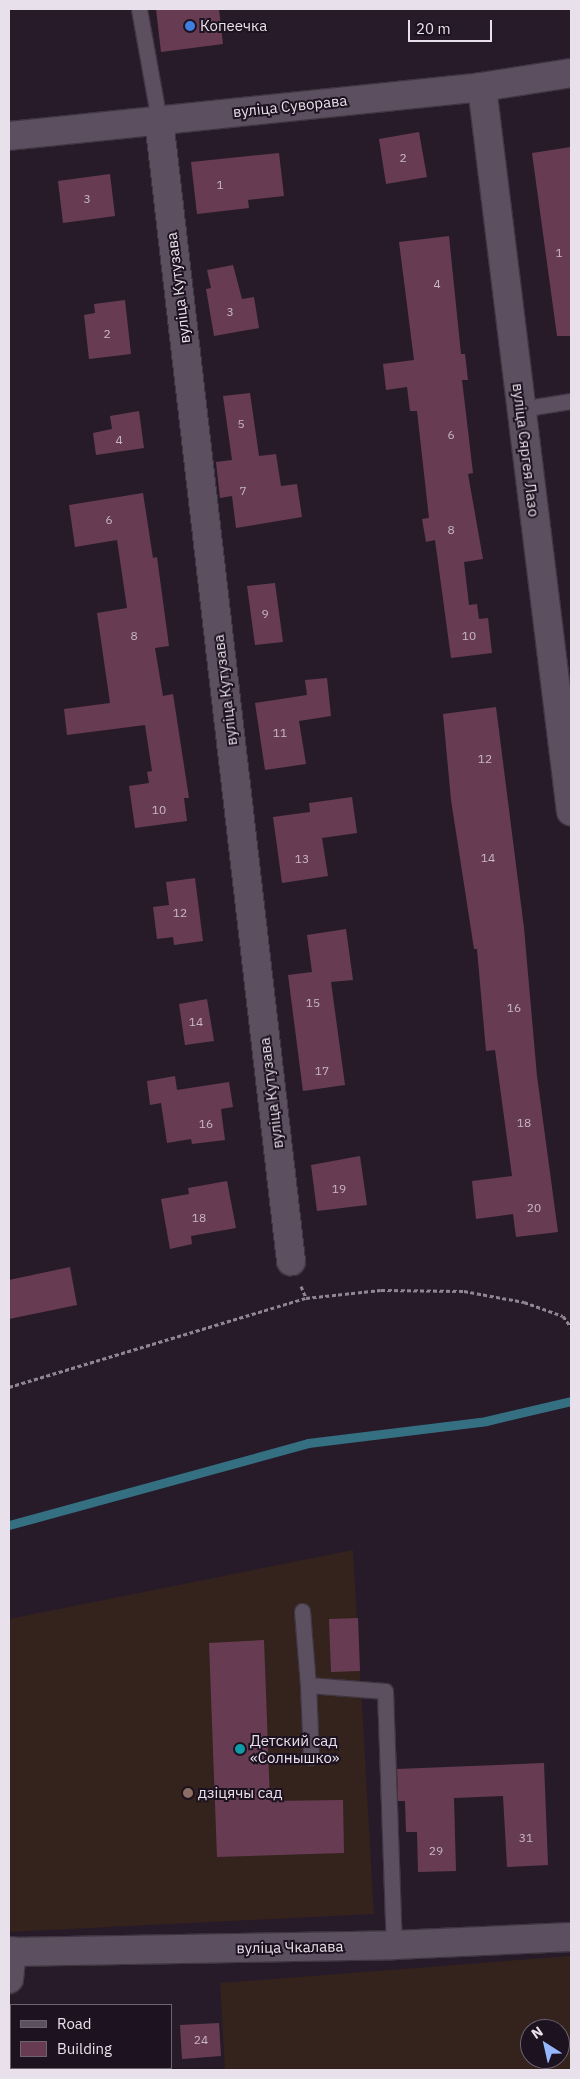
<!DOCTYPE html>
<html>
<head>
<meta charset="utf-8">
<style>
	body { margin:0 }
	#map { position:relative; width:580px; height:2079px; overflow:hidden; background:#271b2a; font-family:"IBM Plex Sans",sans-serif }
	div>[style] { position:absolute }
	.industrial>* { inset:0; background:#34221c }
	.education>* { inset:0; background:#34221d }
	.stream>* { height:9px; margin:-4.5px; padding:0 4.5px; transform-origin:4.5px; border-radius:4.5px; background:#357082 }
	.building>* { inset:0; background:#673c53 }
	.path>* { height:3px; margin-top:-1.5px; transform-origin:0; background:repeating-linear-gradient(90deg,#908693 0 4px,transparent 0 6.5px) }
	.roads { filter:drop-shadow(1px 0 #3f3642) drop-shadow(-1px 0 #3f3642) drop-shadow(0 1px #3f3642) drop-shadow(0 -1px #3f3642) }
	.lane>* { height:15px; margin:-7.5px; padding:0 7.5px; transform-origin:7.5px; border-radius:7.5px; background:#5c4f5f }
	.street>* { height:28px; margin:-14px; padding:0 14px; transform-origin:14px; border-radius:14px; background:#5c4f5f }
	.secondary>* { height:28px; margin:-14px; padding:0 14px; transform-origin:14px; border-radius:14px; background:#5c4f5f }
	.dots>* { width:14px; height:14px; translate:-50% -50%; box-sizing:border-box; border:2px solid #1d1220; border-radius:50% }
	span { translate:-50% -50%; white-space:nowrap; text-align:center; line-height:1.15; -webkit-text-stroke:4px #1d1220; paint-order:stroke }
	.number-label { font-size:12px; color:#c8b7c5 }
	.number-label span { -webkit-text-stroke-width:0 }
	.poi-label { font-size:15px; color:#e8e0eb }
	.left { translate:0 -50%; text-align:left }
	.street-label { font-size:15px; color:#e8e0eb }
	.frame { position:absolute; inset:0; border:10px solid #e8e0eb; pointer-events:none }
	.legend { position:absolute; left:10px; top:2004px; width:162px; height:65px; box-sizing:border-box; background:#1d1220; border:1px solid #6e6471; margin:0; padding:6px 9px; list-style:none; font-size:15px; color:#e8e0eb }
	.legend li { display:flex; align-items:center; gap:10px; height:25px }
	.legend b { width:25px; border:1px solid #6e6471 }
	.north { position:absolute; left:520px; top:2019px; width:50px; height:50px; box-sizing:border-box; background:#1d1220; border:1px solid #6e6471; border-radius:50%; rotate:325deg; font-size:14px; font-weight:700; line-height:20px; text-align:center; color:#e8e0eb }
	.north::after { content:''; display:block; margin:auto; width:18px; height:22px; background:#96b6fd; clip-path:polygon(50% 0,100% 100%,50% 72%,0 100%) }
	.scale { position:absolute; left:408px; top:20px; width:84px; height:22px; box-sizing:border-box; border:2px solid #e8e0eb; border-top:0; padding-left:6px; font-size:15px; line-height:18px; white-space:nowrap; color:#e8e0eb; -webkit-text-stroke:4px #1d1220; paint-order:stroke }
</style>
</head>
<body>
<div id="map">
	<div class="industrial">
		<div style="clip-path:polygon(evenodd,571px 1956px,571px 2070px,225px 2070px,220px 1983px,571px 1956px,530px 2029px,560px 2029px,560px 2059px,530px 2059px,530px 2029px)"></div>
	</div>
	<div class="education">
		<div style="clip-path:polygon(353px 1550px,374px 1914px,9px 1932px,9px 1619px)"></div>
	</div>
	<div class="stream">
		<div style="left:9px;top:1525px;width:310px;rotate:-15.3deg"></div>
		<div style="left:308px;top:1443px;width:179px;rotate:-7deg"></div>
		<div style="left:486px;top:1421px;width:87px;rotate:-13.2deg"></div>
	</div>
	<div class="building">
		<div style="clip-path:polygon(156px 9px,219px 9px,223px 44px,161px 52px)"></div>
		<div style="clip-path:polygon(419px 132px,427px 177px,386px 184px,379px 139px)"></div>
		<div style="clip-path:polygon(571px 147px,571px 336px,557px 336px,532px 153px)"></div>
		<div style="clip-path:polygon(279px 153px,284px 196px,248px 200px,249px 208px,197px 214px,191px 162px)"></div>
		<div style="clip-path:polygon(110px 174px,115px 216px,63px 223px,58px 181px)"></div>
		<div style="clip-path:polygon(449px 236px,461px 354px,465px 354px,468px 380px,462px 380px,473px 473px,468px 474px,483px 559px,464px 562px,469px 605px,477px 604px,479px 619px,488px 618px,492px 653px,451px 658px,435px 540px,426px 542px,422px 519px,429px 518px,417px 411px,410px 411px,407px 387px,386px 390px,383px 364px,414px 360px,399px 242px)"></div>
		<div style="clip-path:polygon(233px 265px,242px 299px,254px 297px,259px 328px,214px 336px,206px 289px,211px 288px,207px 270px)"></div>
		<div style="clip-path:polygon(125px 300px,131px 354px,89px 359px,84px 315px,95px 313px,94px 304px)"></div>
		<div style="clip-path:polygon(250px 393px,259px 456px,276px 454px,281px 486px,297px 484px,302px 517px,236px 528px,232px 496px,220px 498px,216px 462px,232px 460px,223px 396px)"></div>
		<div style="clip-path:polygon(139px 411px,144px 448px,96px 455px,93px 433px,112px 429px,110px 416px)"></div>
		<div style="clip-path:polygon(143px 493px,153px 558px,157px 557px,169px 646px,155px 648px,163px 696px,173px 694px,189px 798px,184px 798px,187px 821px,135px 828px,129px 786px,149px 783px,147px 772px,152px 771px,145px 725px,67px 735px,64px 709px,110px 703px,97px 613px,127px 608px,117px 540px,75px 547px,69px 505px)"></div>
		<div style="clip-path:polygon(275px 583px,283px 642px,255px 645px,247px 586px)"></div>
		<div style="clip-path:polygon(327px 678px,331px 716px,299px 721px,306px 764px,265px 770px,255px 703px,307px 695px,305px 680px)"></div>
		<div style="clip-path:polygon(496px 707px,524px 928px,537px 1076px,558px 1232px,516px 1237px,513px 1214px,476px 1219px,472px 1181px,512px 1176px,495px 1050px,486px 1051px,477px 949px,474px 949px,451px 800px,443px 714px)"></div>
		<div style="clip-path:polygon(352px 797px,357px 833px,322px 838px,328px 876px,282px 883px,273px 817px,310px 812px,309px 803px)"></div>
		<div style="clip-path:polygon(195px 878px,203px 941px,174px 945px,173px 937px,157px 939px,153px 907px,169px 905px,166px 882px)"></div>
		<div style="clip-path:polygon(346px 929px,353px 980px,331px 982px,345px 1085px,303px 1091px,288px 975px,312px 972px,307px 935px)"></div>
		<div style="clip-path:polygon(207px 999px,214px 1041px,185px 1045px,179px 1004px)"></div>
		<div style="clip-path:polygon(175px 1076px,177px 1090px,229px 1082px,233px 1107px,221px 1109px,225px 1140px,192px 1144px,191px 1139px,167px 1143px,161px 1103px,150px 1105px,147px 1081px)"></div>
		<div style="clip-path:polygon(360px 1156px,367px 1205px,317px 1211px,311px 1165px)"></div>
		<div style="clip-path:polygon(227px 1181px,236px 1228px,191px 1236px,192px 1244px,170px 1249px,161px 1199px,189px 1194px,188px 1188px)"></div>
		<div style="clip-path:polygon(70px 1267px,77px 1305px,9px 1319px,9px 1280px)"></div>
		<div style="clip-path:polygon(358px 1618px,360px 1671px,331px 1672px,329px 1619px)"></div>
		<div style="clip-path:polygon(264px 1640px,270px 1801px,343px 1800px,344px 1853px,217px 1857px,209px 1643px)"></div>
		<div style="clip-path:polygon(544px 1763px,548px 1865px,507px 1867px,503px 1796px,454px 1798px,456px 1871px,418px 1872px,417px 1832px,406px 1832px,405px 1801px,398px 1801px,397px 1769px)"></div>
		<div style="clip-path:polygon(219px 2023px,221px 2056px,182px 2059px,180px 2025px)"></div>
	</div>
	<div class="path">
		<div style="left:301px;top:1286px;width:13px;rotate:67deg"></div>
		<div style="left:306px;top:1298px;width:75px;rotate:-6.1deg"></div>
		<div style="left:381px;top:1290px;width:83px;rotate:0.7deg"></div>
		<div style="left:464px;top:1291px;width:61px;rotate:10.4deg"></div>
		<div style="left:524px;top:1302px;width:41px;rotate:19.7deg"></div>
		<div style="left:563px;top:1316px;width:14px;rotate:54deg"></div>
		<div style="left:9px;top:1387px;width:310px;rotate:-16.7deg"></div>
	</div>
	<div class="roads">
		<div class="lane">
			<div style="left:139px;top:9px;width:113px;rotate:79.8deg"></div>
			<div style="left:521px;top:409px;width:51px;rotate:-9.1deg"></div>
			<div style="left:302px;top:1611px;width:74px;rotate:85.4deg"></div>
			<div style="left:308px;top:1685px;width:77px;rotate:4.5deg"></div>
			<div style="left:385px;top:1691px;width:254px;rotate:88deg"></div>
			<div style="left:308px;top:1685px;width:72px;rotate:87.6deg"></div>
		</div>
		<div class="street">
			<div style="left:482px;top:87px;width:730px;rotate:83deg"></div>
			<div style="left:159px;top:120px;width:1149px;rotate:83.4deg"></div>
			<div style="left:9px;top:1952px;width:385px;rotate:-1deg"></div>
			<div style="left:394px;top:1945px;width:177px;rotate:-2.6deg"></div>
			<div style="left:9px;top:1979px;width:28px;rotate:-84deg"></div>
		</div>
		<div class="secondary">
			<div style="left:9px;top:136px;width:476px;rotate:-5.9deg"></div>
			<div style="left:482px;top:87px;width:90px;rotate:-8.9deg"></div>
		</div>
	</div>
	<div class="dots">
		<div style="left:190px;top:26px;background:#3f7fe0"></div>
		<div style="left:240px;top:1749px;background:#0f9aa8"></div>
		<div style="left:188px;top:1793px;background:#8d6e63"></div>
	</div>
	<div class="number-label">
		<span style="left:403px;top:158px">2</span>
		<span style="left:220px;top:185px">1</span>
		<span style="left:87px;top:199px">3</span>
		<span style="left:559px;top:253px">1</span>
		<span style="left:437px;top:284px">4</span>
		<span style="left:230px;top:312px">3</span>
		<span style="left:107px;top:334px">2</span>
		<span style="left:241px;top:424px">5</span>
		<span style="left:451px;top:435px">6</span>
		<span style="left:119px;top:440px">4</span>
		<span style="left:243px;top:491px">7</span>
		<span style="left:109px;top:520px">6</span>
		<span style="left:451px;top:530px">8</span>
		<span style="left:265px;top:614px">9</span>
		<span style="left:134px;top:636px">8</span>
		<span style="left:469px;top:636px">10</span>
		<span style="left:280px;top:733px">11</span>
		<span style="left:485px;top:759px">12</span>
		<span style="left:159px;top:810px">10</span>
		<span style="left:488px;top:858px">14</span>
		<span style="left:302px;top:859px">13</span>
		<span style="left:180px;top:913px">12</span>
		<span style="left:313px;top:1003px">15</span>
		<span style="left:514px;top:1008px">16</span>
		<span style="left:196px;top:1022px">14</span>
		<span style="left:322px;top:1071px">17</span>
		<span style="left:524px;top:1123px">18</span>
		<span style="left:206px;top:1124px">16</span>
		<span style="left:339px;top:1189px">19</span>
		<span style="left:534px;top:1208px">20</span>
		<span style="left:199px;top:1218px">18</span>
		<span style="left:526px;top:1838px">31</span>
		<span style="left:436px;top:1851px">29</span>
		<span style="left:201px;top:2040px">24</span>
	</div>
	<div class="poi-label">
		<span class="left" style="left:200px;top:26px">Копеечка</span>
		<span class="left" style="left:250px;top:1749px">Детский сад<br>«Солнышко»</span>
		<span class="left" style="left:198px;top:1793px">дзіцячы сад</span>
	</div>
	<div class="street-label">
		<span style="left:290px;top:106px;rotate:-6deg">вуліца Суворава</span>
		<span style="left:178px;top:288px;rotate:-97deg">вуліца Кутузава</span>
		<span style="left:526px;top:450px;rotate:83deg">вуліца Сяргея Лазо</span>
		<span style="left:225px;top:690px;rotate:-97deg">вуліца Кутузава</span>
		<span style="left:271px;top:1093px;rotate:-97deg">вуліца Кутузава</span>
		<span style="left:290px;top:1947px;rotate:-1deg">вуліца Чкалава</span>
	</div>
	<div class="frame"></div>
	<ul class="legend">
	<li><b style="height:6px;background:#5c4f5f"></b>Road</li>
	<li><b style="height:14px;background:#673c53"></b>Building</li>
	</ul>
	<div class="north">N</div>
	<div class="scale">20 m</div>
</div>
</body>
</html>
